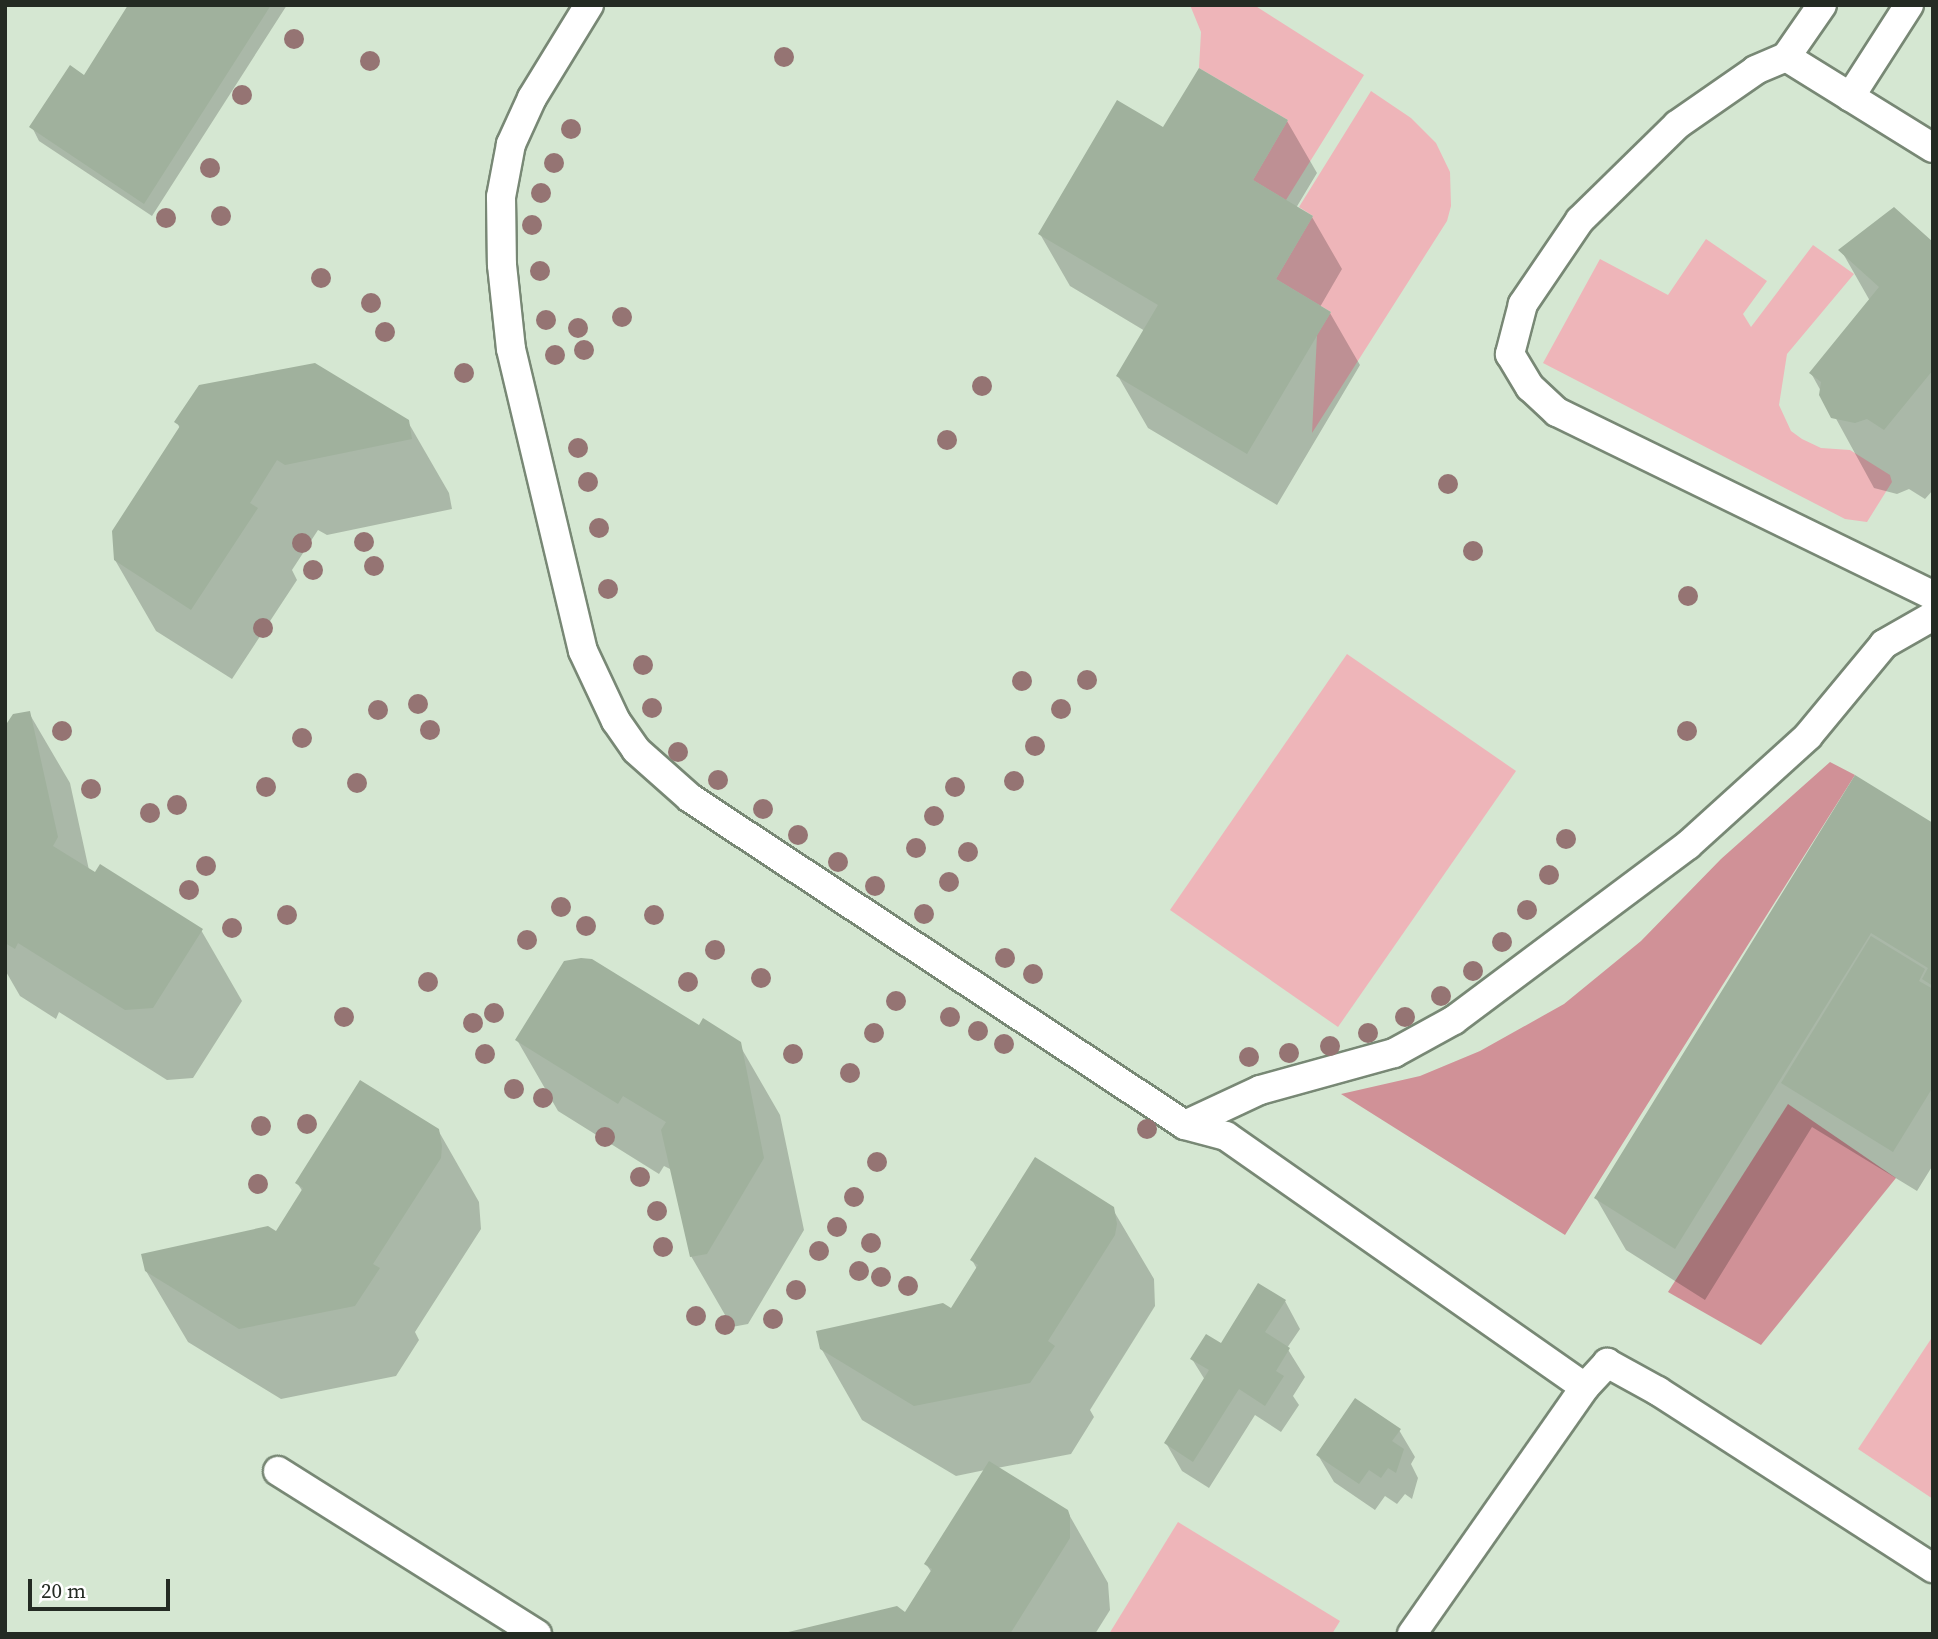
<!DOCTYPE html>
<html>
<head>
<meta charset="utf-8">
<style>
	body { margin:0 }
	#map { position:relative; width:1938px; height:1639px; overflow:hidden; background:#d5e7d2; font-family:"Source Serif 4",serif }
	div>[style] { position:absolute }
	.green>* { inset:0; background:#eeb5b9 }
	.forest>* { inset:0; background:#d09197 }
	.shadow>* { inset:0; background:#0003 }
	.building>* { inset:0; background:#a0b19d }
	.roads { filter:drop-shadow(2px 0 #788875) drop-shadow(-2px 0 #788875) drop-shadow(0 2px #788875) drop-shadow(0 -2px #788875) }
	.service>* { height:28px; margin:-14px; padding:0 14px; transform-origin:14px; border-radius:14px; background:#fff }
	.trees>* { width:20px; height:20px; margin:-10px; border-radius:50%; background:#957473 }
	span { translate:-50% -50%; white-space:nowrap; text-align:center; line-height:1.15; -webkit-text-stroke:7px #fff; paint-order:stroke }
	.frame { position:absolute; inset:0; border:7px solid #242b23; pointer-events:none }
	.scale { position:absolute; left:28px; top:1579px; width:142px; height:32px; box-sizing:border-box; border:4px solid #242b23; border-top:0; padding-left:9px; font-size:21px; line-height:24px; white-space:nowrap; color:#242b23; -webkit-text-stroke:5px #fff; paint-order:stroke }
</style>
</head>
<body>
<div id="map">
	<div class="green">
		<div style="clip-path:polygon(1190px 5px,1254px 5px,1364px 75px,1286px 200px,1253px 180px,1288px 120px,1199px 68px,1201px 32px)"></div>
		<div style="clip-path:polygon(1371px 91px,1411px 118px,1436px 143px,1450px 172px,1451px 206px,1447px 221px,1312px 433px,1317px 335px,1331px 312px,1276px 279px,1313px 216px,1299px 207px)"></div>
		<div style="clip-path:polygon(1706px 239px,1767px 281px,1743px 314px,1751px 327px,1813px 245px,1854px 274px,1787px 354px,1779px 405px,1791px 431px,1802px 439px,1821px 448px,1850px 450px,1890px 475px,1892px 482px,1867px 522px,1845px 519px,1543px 363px,1600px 259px,1668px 295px)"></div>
		<div style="clip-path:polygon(1347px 654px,1516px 771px,1338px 1027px,1170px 910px)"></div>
		<div style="clip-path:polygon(1933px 1336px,1933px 1499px,1858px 1449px)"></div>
		<div style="clip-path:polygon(1178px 1522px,1340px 1621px,1332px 1634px,1109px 1634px)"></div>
	</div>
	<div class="forest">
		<div style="clip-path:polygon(1830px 762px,1855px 775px,1565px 1235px,1341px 1094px,1420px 1076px,1480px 1051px,1564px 1004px,1641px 941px,1721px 859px)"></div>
		<div style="clip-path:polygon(1788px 1104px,1896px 1178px,1761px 1345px,1668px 1292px)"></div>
	</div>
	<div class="shadow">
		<div style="clip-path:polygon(130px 5px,287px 5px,152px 216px,39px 141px,32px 127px,85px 77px)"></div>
		<div style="clip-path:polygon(1287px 121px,1317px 173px,1296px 208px,1312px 217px,1342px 269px,1320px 307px,1330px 313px,1360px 365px,1277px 505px,1148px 428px,1118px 376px,1145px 331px,1070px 286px,1040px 234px,1164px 129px)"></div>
		<div style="clip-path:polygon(1933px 243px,1933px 490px,1925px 499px,1909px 489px,1897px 494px,1874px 488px,1811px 373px,1870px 301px,1841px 250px)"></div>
		<div style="clip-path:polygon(177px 422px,408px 422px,449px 493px,452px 509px,327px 535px,318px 530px,292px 570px,297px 580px,232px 679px,156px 631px,115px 560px,113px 532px,180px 429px)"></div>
		<div style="clip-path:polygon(29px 713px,70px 783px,89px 870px,201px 930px,242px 1001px,193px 1078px,167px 1080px,59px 1012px,56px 1019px,20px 996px,5px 970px,5px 730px)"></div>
		<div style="clip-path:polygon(1933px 826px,1933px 1165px,1917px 1191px,1812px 1127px,1705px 1300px,1626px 1250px,1596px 1198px)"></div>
		<div style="clip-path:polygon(700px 1027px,739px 1044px,780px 1115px,804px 1230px,748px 1324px,732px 1327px,691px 1256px,672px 1170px,664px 1166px,659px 1174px,558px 1111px,517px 1040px)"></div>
		<div style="clip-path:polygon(438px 1130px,479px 1202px,481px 1229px,415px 1332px,419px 1340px,396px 1376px,281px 1399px,188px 1342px,146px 1271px,277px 1233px,303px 1192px,297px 1183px)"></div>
		<div style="clip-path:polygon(1112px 1208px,1154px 1279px,1155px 1306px,1090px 1410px,1094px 1417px,1071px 1454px,997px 1468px,1067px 1511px,1108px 1583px,1110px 1610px,1095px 1634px,783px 1634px,906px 1614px,932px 1573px,926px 1564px,985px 1470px,956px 1476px,862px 1420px,821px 1348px,952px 1311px,977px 1269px,972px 1260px)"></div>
		<div style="clip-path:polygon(1285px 1301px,1300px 1329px,1287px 1348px,1305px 1377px,1293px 1396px,1299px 1405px,1281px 1432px,1255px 1415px,1209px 1488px,1182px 1471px,1166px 1443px,1205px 1380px,1192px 1359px,1222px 1346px)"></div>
		<div style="clip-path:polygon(1399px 1430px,1415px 1457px,1411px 1464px,1418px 1478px,1412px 1499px,1405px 1494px,1397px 1504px,1385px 1496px,1375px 1510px,1334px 1482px,1318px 1455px)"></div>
	</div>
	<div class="building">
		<div style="clip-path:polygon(128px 5px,271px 5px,144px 204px,29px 127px,70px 65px,84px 75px)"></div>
		<div style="clip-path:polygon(1199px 68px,1288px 120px,1253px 180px,1313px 216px,1276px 279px,1331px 312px,1247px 454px,1116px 376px,1158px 305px,1038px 234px,1117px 100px,1163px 127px)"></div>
		<div style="clip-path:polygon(1894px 207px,1933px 242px,1933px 370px,1884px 430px,1867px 419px,1855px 423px,1831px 418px,1819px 395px,1821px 382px,1809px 373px,1879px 287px,1838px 250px)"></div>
		<div style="clip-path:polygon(315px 363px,409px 420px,412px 439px,285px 465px,277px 460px,250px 503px,258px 508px,191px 610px,114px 560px,112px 531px,180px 426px,174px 422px,199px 385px)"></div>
		<div style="clip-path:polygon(30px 711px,58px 837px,53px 846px,95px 872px,100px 864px,203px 929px,153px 1008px,125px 1010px,18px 943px,15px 949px,5px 943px,5px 726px,13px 714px)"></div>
		<div style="clip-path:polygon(1855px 775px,1933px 823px,1933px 986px,1922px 979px,1928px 968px,1871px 933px,1675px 1249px,1594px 1198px)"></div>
		<div style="clip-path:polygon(1871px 936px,1925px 969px,1919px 981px,1933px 989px,1933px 1087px,1893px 1152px,1781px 1083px)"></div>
		<div style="clip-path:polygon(581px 958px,592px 959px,699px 1025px,703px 1018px,741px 1042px,764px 1158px,707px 1254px,690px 1257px,661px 1130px,666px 1122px,623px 1096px,618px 1104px,515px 1040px,564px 961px)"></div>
		<div style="clip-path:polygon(360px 1080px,439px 1129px,442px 1146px,441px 1158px,373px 1264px,380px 1268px,355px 1306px,239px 1329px,145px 1271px,141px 1254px,268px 1226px,276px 1231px,303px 1188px,295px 1183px)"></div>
		<div style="clip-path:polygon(1035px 1157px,1114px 1207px,1117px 1224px,1115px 1235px,1048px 1341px,1055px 1346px,1030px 1383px,914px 1406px,820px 1349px,816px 1331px,943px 1303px,951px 1308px,978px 1265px,970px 1260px)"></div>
		<div style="clip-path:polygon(1258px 1283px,1286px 1300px,1265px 1332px,1290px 1348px,1276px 1371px,1284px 1376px,1265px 1406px,1239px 1389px,1193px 1462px,1164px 1443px,1209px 1370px,1190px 1359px,1206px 1334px,1221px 1343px)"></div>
		<div style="clip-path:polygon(1355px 1398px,1401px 1429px,1392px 1441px,1404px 1449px,1396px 1473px,1388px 1468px,1381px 1478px,1369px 1470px,1359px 1484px,1316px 1455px)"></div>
		<div style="clip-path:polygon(989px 1461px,1068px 1510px,1070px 1516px,1070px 1538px,1010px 1634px,780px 1634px,897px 1606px,905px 1612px,932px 1569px,924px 1564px)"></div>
	</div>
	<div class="roads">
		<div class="service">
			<div style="left:589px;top:5px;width:109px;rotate:121.5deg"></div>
			<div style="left:532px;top:98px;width:51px;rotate:114.5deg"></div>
			<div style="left:511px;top:144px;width:54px;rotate:100.7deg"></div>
			<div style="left:501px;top:197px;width:68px;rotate:89.2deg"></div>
			<div style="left:502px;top:265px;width:84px;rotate:83.9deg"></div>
			<div style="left:511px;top:349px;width:310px;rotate:76.6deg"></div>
			<div style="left:583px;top:651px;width:77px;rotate:64.8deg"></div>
			<div style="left:616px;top:721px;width:35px;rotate:55deg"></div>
			<div style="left:636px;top:750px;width:72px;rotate:41.6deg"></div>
			<div style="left:690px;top:798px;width:593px;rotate:33.45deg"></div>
			<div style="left:1185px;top:1125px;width:42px;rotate:15deg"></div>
			<div style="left:1226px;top:1136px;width:438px;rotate:35deg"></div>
			<div style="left:1585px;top:1387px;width:33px;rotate:-47deg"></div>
			<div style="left:1607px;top:1363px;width:58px;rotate:28.8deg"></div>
			<div style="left:1658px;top:1391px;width:327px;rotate:32.8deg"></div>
			<div style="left:1786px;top:57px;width:63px;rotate:-55.3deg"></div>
			<div style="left:1850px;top:97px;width:109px;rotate:-57.3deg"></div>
			<div style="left:1933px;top:148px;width:173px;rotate:-148.2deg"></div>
			<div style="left:1786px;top:57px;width:33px;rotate:157deg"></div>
			<div style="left:1756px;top:70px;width:96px;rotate:145.2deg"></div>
			<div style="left:1677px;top:125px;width:136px;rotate:135.6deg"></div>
			<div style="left:1580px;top:220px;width:102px;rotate:124.2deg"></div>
			<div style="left:1523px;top:304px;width:52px;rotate:104.6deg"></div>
			<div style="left:1510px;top:354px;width:39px;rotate:59deg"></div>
			<div style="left:1530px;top:387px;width:37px;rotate:43deg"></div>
			<div style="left:1557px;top:412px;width:418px;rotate:26deg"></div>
			<div style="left:1185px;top:1125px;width:83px;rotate:-25deg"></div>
			<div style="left:1260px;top:1090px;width:139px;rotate:-15.4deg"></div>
			<div style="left:1394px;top:1053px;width:68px;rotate:-28.8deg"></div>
			<div style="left:1454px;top:1020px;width:292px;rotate:-36.8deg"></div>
			<div style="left:1688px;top:845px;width:162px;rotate:-42.2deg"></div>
			<div style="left:1808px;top:736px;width:119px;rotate:-50.4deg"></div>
			<div style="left:1884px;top:644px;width:56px;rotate:-29.7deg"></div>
			<div style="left:278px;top:1471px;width:306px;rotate:32.2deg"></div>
			<div style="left:1412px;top:1634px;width:302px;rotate:-55deg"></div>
		</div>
	</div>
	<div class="trees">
		<div style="left:294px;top:39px"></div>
		<div style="left:784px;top:57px"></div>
		<div style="left:370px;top:61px"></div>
		<div style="left:242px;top:95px"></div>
		<div style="left:571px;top:129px"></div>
		<div style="left:554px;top:163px"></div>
		<div style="left:210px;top:168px"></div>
		<div style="left:541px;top:193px"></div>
		<div style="left:221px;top:216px"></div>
		<div style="left:166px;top:218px"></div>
		<div style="left:532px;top:225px"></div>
		<div style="left:540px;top:271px"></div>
		<div style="left:321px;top:278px"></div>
		<div style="left:371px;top:303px"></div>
		<div style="left:622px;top:317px"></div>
		<div style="left:546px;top:320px"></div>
		<div style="left:578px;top:328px"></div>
		<div style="left:385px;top:332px"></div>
		<div style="left:584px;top:350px"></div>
		<div style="left:555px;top:355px"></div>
		<div style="left:464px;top:373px"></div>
		<div style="left:982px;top:386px"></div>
		<div style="left:947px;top:440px"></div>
		<div style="left:578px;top:448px"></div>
		<div style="left:588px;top:482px"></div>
		<div style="left:1448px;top:484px"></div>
		<div style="left:599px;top:528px"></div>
		<div style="left:364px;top:542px"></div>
		<div style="left:302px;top:543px"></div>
		<div style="left:1473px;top:551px"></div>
		<div style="left:374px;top:566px"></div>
		<div style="left:313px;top:570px"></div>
		<div style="left:608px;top:589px"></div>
		<div style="left:1688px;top:596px"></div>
		<div style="left:263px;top:628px"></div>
		<div style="left:643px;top:665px"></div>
		<div style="left:1087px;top:680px"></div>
		<div style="left:1022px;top:681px"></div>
		<div style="left:418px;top:704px"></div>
		<div style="left:652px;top:708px"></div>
		<div style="left:1061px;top:709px"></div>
		<div style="left:378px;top:710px"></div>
		<div style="left:430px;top:730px"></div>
		<div style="left:62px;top:731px"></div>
		<div style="left:1687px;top:731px"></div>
		<div style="left:302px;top:738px"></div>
		<div style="left:1035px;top:746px"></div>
		<div style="left:678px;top:752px"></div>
		<div style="left:718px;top:780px"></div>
		<div style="left:1014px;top:781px"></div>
		<div style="left:357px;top:783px"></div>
		<div style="left:266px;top:787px"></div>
		<div style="left:955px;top:787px"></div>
		<div style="left:91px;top:789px"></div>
		<div style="left:177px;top:805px"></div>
		<div style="left:763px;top:809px"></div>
		<div style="left:150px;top:813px"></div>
		<div style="left:934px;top:816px"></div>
		<div style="left:798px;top:835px"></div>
		<div style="left:1566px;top:839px"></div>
		<div style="left:916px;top:848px"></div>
		<div style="left:968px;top:852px"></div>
		<div style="left:838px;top:862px"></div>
		<div style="left:206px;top:866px"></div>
		<div style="left:1549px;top:875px"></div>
		<div style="left:949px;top:882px"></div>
		<div style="left:875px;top:886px"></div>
		<div style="left:189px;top:890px"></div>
		<div style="left:561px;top:907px"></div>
		<div style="left:1527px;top:910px"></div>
		<div style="left:924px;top:914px"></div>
		<div style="left:287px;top:915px"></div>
		<div style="left:654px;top:915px"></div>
		<div style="left:586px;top:926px"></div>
		<div style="left:232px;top:928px"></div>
		<div style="left:527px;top:940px"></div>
		<div style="left:1502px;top:942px"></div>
		<div style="left:715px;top:950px"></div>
		<div style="left:1005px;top:958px"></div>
		<div style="left:1473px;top:971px"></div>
		<div style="left:1033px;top:974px"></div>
		<div style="left:761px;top:978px"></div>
		<div style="left:428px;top:982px"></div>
		<div style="left:688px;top:982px"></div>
		<div style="left:1441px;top:996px"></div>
		<div style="left:896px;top:1001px"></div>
		<div style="left:494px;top:1013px"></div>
		<div style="left:344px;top:1017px"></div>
		<div style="left:950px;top:1017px"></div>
		<div style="left:1405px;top:1017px"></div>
		<div style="left:473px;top:1023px"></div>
		<div style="left:978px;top:1031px"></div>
		<div style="left:874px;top:1033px"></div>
		<div style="left:1368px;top:1033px"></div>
		<div style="left:1004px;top:1044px"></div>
		<div style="left:1330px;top:1046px"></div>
		<div style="left:1289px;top:1053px"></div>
		<div style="left:485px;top:1054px"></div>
		<div style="left:793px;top:1054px"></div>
		<div style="left:1249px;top:1057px"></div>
		<div style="left:850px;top:1073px"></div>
		<div style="left:514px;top:1089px"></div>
		<div style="left:543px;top:1098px"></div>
		<div style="left:307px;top:1124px"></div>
		<div style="left:261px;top:1126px"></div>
		<div style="left:1147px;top:1129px"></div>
		<div style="left:605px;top:1137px"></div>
		<div style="left:877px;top:1162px"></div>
		<div style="left:640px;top:1177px"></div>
		<div style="left:258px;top:1184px"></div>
		<div style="left:854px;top:1197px"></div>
		<div style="left:657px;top:1211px"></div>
		<div style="left:837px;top:1227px"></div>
		<div style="left:871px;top:1243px"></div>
		<div style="left:663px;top:1247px"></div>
		<div style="left:819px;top:1251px"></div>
		<div style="left:859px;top:1271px"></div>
		<div style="left:881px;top:1277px"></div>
		<div style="left:908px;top:1286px"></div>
		<div style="left:796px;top:1290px"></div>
		<div style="left:696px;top:1316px"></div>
		<div style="left:773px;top:1319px"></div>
		<div style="left:725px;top:1325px"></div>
	</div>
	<div class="frame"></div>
	<div class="scale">20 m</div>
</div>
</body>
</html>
